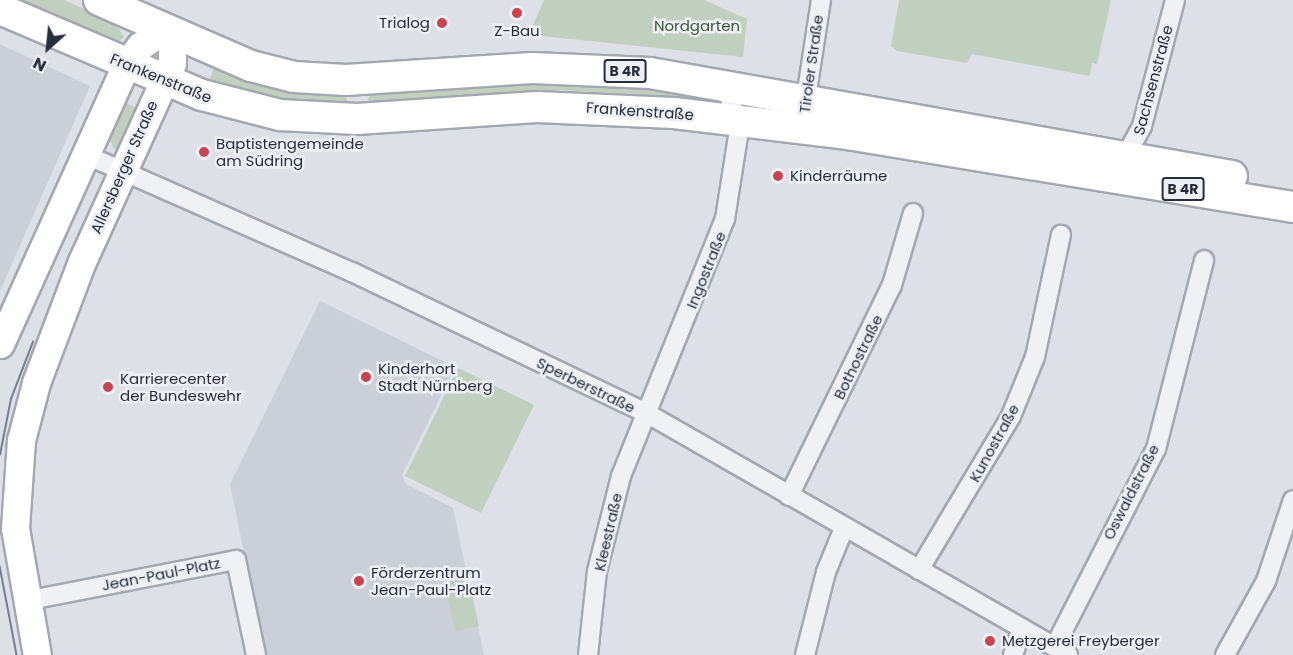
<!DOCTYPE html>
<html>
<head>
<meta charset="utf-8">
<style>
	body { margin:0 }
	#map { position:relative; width:1293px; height:655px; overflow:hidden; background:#dde0e6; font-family:Poppins,sans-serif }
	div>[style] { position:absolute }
	.built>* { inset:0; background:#cbcfd8 }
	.green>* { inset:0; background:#c1d0be }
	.roads { filter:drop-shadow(2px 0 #a3a7b0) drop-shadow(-2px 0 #a3a7b0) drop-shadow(0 2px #a3a7b0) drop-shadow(0 -2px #a3a7b0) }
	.street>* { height:18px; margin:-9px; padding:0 9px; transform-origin:9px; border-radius:9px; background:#eff1f5 }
	.secondary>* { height:27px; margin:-13.5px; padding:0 13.5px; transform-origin:13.5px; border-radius:13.5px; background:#fff }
	.primary>* { height:30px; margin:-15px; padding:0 15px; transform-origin:15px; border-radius:15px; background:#fff }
	.tram>* { height:1.5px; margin:-0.75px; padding:0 0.75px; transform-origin:0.75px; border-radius:0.75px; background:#777e8f }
	.dots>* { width:16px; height:16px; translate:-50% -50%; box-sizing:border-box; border:3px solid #eceff4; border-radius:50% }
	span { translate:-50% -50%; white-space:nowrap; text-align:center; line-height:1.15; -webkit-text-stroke:5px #eceff4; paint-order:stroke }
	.shield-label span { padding:2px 4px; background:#eceff4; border:2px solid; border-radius:4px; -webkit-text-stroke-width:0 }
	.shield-label { font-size:14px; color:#272d3c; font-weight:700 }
	.poi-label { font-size:15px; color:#272d3c }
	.right { translate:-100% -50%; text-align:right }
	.left { translate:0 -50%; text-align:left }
	.park-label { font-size:15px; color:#395735 }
	.street-label { font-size:15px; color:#272d3c }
	.north { position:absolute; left:18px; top:18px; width:60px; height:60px; -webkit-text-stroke:4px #eceff4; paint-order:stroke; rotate:207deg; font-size:16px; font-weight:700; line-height:24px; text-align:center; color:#272d3c }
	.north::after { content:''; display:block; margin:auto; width:21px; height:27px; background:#272d3c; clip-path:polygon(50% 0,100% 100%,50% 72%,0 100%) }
</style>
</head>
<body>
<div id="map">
	<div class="built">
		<div style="clip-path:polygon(0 44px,90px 86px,0 291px)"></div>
		<div style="clip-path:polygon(320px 301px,455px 367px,402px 475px,406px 484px,453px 508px,484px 655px,265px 655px,230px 484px)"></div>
	</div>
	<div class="green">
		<div style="clip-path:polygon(19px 0,64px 0,115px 23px,124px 37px,116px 43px)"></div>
		<div style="clip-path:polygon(544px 0,704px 0,747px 19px,743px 57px,542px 36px,530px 32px)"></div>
		<div style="clip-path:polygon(899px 0,1111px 0,1097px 64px,1092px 63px,1090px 76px,972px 54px,967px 63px,897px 51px,891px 46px)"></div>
		<div style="clip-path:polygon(214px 68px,272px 89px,346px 96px,348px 107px,329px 110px,207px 85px)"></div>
		<div style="clip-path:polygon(626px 79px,704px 98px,559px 90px,368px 106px,367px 102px,370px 95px,416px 87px)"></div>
		<div style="clip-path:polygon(126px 103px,141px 110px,118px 150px,114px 149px,110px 140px)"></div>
		<div style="clip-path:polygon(458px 368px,534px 405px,481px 513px,405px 476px)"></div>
		<div style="clip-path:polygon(468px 577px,479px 626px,455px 631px,444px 583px)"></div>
	</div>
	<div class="roads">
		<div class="street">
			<div style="left:804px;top:111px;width:112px;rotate:-81.3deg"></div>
			<div style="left:84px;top:154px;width:293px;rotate:23.8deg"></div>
			<div style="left:352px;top:272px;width:328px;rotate:25.6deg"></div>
			<div style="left:648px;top:414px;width:484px;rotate:29.8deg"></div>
			<div style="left:1125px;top:157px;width:35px;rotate:-61deg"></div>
			<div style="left:1142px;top:126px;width:130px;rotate:-75.3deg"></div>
			<div style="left:789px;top:496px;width:235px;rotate:-64deg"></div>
			<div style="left:892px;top:285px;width:75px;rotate:-73.7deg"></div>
			<div style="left:919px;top:570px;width:179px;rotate:-59.1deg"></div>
			<div style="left:1011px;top:416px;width:64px;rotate:-67.9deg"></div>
			<div style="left:1035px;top:357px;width:125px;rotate:-78deg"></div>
			<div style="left:25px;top:601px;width:215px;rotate:-11deg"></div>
			<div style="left:236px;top:560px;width:97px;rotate:78.1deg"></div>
			<div style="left:1055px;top:646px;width:221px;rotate:-62.9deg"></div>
			<div style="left:1156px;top:449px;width:195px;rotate:-75.7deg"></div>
			<div style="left:588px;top:655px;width:84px;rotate:-83.9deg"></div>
			<div style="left:597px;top:571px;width:98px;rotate:-75.8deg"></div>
			<div style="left:621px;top:476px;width:277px;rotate:-68deg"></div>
			<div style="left:725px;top:219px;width:90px;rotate:-81.1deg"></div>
			<div style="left:739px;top:130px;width:48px;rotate:-105.8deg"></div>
			<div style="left:805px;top:655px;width:86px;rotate:-75.8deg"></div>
			<div style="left:826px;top:572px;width:48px;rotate:-67.8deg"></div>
			<div style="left:1013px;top:655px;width:28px;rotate:-71deg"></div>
			<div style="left:1225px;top:655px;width:85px;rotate:-61deg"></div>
			<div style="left:1266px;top:581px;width:85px;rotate:-71.6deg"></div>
		</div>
		<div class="secondary">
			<div style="left:0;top:344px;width:306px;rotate:-65.7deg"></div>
			<div style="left:126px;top:65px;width:24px;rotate:-54deg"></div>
			<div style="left:140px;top:46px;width:30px;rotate:-34deg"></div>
			<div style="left:165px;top:29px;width:19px;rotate:69deg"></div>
			<div style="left:172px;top:47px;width:16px;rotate:90deg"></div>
			<div style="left:172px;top:63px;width:217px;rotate:114.4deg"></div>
			<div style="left:82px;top:261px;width:130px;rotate:110.7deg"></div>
			<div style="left:36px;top:383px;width:59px;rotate:104.7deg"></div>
			<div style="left:21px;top:440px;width:88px;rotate:93.9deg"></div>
			<div style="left:15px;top:528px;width:129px;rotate:80.2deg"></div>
		</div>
		<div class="primary">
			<div style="left:99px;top:0;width:166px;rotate:23.5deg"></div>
			<div style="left:251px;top:66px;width:44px;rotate:14.3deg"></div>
			<div style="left:294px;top:77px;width:52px;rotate:3.3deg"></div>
			<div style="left:346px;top:80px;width:186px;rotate:-3.7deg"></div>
			<div style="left:532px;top:68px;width:118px;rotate:2.4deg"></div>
			<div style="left:650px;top:73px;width:591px;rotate:10.04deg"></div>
			<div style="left:0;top:9px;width:220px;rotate:23.1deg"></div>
			<div style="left:202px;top:95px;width:81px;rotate:14.4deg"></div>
			<div style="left:280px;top:115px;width:77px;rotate:3deg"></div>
			<div style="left:357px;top:119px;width:180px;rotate:-3.8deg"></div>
			<div style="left:537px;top:107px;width:137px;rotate:2.5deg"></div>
			<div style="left:674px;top:113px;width:174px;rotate:6.9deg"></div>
			<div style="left:847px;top:134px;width:452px;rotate:9.3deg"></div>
		</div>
	</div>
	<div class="tram">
		<div style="left:0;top:455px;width:57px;rotate:-78.9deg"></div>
		<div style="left:11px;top:399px;width:61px;rotate:-68.9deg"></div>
		<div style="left:0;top:566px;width:91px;rotate:79.2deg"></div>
	</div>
	<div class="dots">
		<div style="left:517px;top:13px;background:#c84550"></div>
		<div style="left:442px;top:23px;background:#c84550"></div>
		<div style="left:204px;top:152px;background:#c84550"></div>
		<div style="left:778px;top:176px;background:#c84550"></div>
		<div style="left:366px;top:377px;background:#c84550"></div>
		<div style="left:108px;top:387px;background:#c84550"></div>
		<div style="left:359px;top:581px;background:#c84550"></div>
		<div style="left:990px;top:641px;background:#c84550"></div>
	</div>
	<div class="shield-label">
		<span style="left:625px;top:71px">B 4R</span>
		<span style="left:1183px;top:189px">B 4R</span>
	</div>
	<div class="poi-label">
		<span class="right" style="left:430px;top:23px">Trialog</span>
		<span style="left:517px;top:31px">Z-Bau</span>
		<span class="left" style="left:216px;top:152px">Baptistengemeinde<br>am Südring</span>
		<span class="left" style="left:790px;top:176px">Kinderräume</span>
		<span class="left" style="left:378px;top:377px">Kinderhort<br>Stadt Nürnberg</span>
		<span class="left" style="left:120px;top:387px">Karrierecenter<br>der Bundeswehr</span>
		<span class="left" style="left:371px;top:581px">Förderzentrum<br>Jean-Paul-Platz</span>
		<span class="left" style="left:1002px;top:641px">Metzgerei Freyberger</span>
	</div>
	<div class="park-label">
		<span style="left:697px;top:26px">Nordgarten</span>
	</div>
	<div class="street-label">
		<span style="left:811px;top:64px;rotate:-82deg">Tiroler Straße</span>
		<span style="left:161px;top:78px;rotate:22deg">Frankenstraße</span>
		<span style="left:1153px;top:80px;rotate:-75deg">Sachsenstraße</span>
		<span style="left:640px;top:111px;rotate:4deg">Frankenstraße</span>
		<span style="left:124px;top:167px;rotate:-66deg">Allersberger Straße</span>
		<span style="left:706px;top:270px;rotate:-68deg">Ingostraße</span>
		<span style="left:858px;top:357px;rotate:-64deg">Bothostraße</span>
		<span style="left:586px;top:385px;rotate:26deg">Sperberstraße</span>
		<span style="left:994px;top:443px;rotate:-61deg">Kunostraße</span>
		<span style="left:1131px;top:492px;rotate:-63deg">Oswaldstraße</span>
		<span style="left:608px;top:532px;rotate:-77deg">Kleestraße</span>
		<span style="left:161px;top:574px;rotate:-11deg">Jean-Paul-Platz</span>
	</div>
	<div class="north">N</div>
</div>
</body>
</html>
